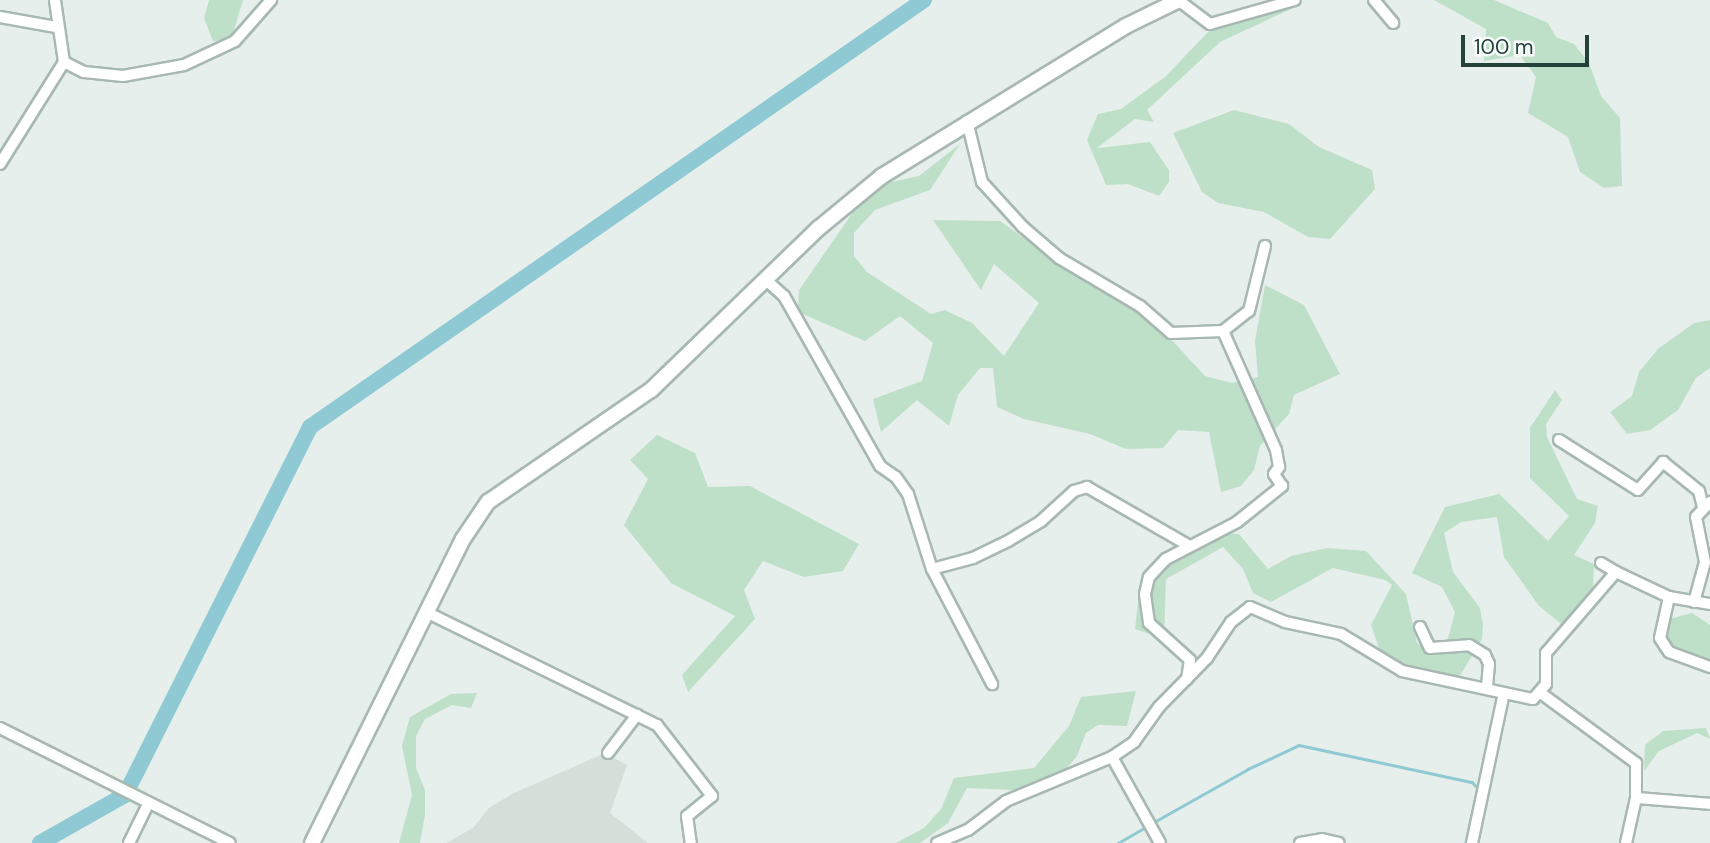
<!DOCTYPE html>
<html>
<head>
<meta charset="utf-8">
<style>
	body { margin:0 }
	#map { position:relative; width:1710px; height:843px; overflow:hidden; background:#e6efeb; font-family:"DM Sans",sans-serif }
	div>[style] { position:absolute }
	.built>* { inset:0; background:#d4dfda }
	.green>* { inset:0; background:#bfe0c8 }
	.stream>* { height:2.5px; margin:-1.25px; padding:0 1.25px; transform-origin:1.25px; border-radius:1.25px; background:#8ec9d4 }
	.river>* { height:16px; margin:-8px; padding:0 8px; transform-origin:8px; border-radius:8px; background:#8ec9d4 }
	.roads { filter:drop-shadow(2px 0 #a8b8b2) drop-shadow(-2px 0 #a8b8b2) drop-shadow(0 2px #a8b8b2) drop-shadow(0 -2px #a8b8b2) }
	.street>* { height:10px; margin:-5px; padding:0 5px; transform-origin:5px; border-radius:5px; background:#fff }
	.secondary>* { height:14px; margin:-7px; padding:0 7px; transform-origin:7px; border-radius:7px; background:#fff }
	span { translate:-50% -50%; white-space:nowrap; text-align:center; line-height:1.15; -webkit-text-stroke:6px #f7fbf9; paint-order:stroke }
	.scale { position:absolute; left:1461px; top:35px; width:128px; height:32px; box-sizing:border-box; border:4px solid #24423a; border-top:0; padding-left:9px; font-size:21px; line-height:24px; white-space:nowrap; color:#24423a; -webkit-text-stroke:5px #f7fbf9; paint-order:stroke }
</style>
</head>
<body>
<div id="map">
	<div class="built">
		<div style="clip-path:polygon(605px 753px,627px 765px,610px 813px,648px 843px,446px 843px,473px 828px,489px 808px,512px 794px)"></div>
	</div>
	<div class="green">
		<div style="clip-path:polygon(209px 0,243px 0,231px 40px,213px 41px,204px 18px)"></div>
		<div style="clip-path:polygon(1434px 0,1494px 0,1548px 23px,1556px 37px,1574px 44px,1589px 63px,1601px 96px,1620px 118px,1622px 186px,1604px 188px,1580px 172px,1568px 137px,1528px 113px,1536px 77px,1520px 55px,1484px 61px,1486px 29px)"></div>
		<div style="clip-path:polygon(1295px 7px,1220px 42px,1147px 110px,1154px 122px,1135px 119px,1097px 148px,1150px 142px,1169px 170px,1169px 182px,1159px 196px,1128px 184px,1106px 185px,1087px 140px,1098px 114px,1121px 109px,1165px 77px,1209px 31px,1256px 14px)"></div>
		<div style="clip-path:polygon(1234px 110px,1289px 124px,1319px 147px,1372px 170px,1375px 189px,1330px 239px,1308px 237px,1264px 212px,1218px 203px,1202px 192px,1173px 133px)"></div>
		<div style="clip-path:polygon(960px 144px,930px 190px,875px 210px,854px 233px,854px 256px,867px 272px,931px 314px,945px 310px,972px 323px,1004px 356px,1039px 303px,994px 264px,981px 290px,933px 220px,1000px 221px,1090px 285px,1121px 298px,1168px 336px,1205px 376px,1232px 383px,1258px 377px,1255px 341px,1265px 285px,1304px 305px,1340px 374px,1294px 395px,1289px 414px,1260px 446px,1254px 470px,1241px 486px,1221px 492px,1209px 432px,1178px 430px,1163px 448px,1126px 449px,1090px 434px,1024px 419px,997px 407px,993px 368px,980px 368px,958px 395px,949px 426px,917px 400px,881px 432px,873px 399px,922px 381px,933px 343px,900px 316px,865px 341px,798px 312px,799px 290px,860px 202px,882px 184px,919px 176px)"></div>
		<div style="clip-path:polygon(1710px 320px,1710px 368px,1696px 378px,1678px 410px,1650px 430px,1627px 434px,1610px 412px,1632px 396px,1639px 372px,1658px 349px,1694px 323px)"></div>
		<div style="clip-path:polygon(1555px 390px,1562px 400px,1546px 424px,1547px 437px,1577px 499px,1598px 506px,1595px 523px,1574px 555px,1594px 564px,1593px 587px,1565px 627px,1539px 606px,1504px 557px,1497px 517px,1461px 522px,1444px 533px,1453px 572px,1480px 608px,1483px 625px,1482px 639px,1458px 679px,1392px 664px,1379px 648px,1371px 625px,1392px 585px,1385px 580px,1333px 568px,1271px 602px,1253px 593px,1243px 569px,1223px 547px,1166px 579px,1164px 639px,1135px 629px,1141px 576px,1179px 540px,1220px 533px,1239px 534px,1268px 569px,1291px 556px,1327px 548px,1366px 551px,1406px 594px,1417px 643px,1426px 649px,1447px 642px,1455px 612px,1442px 587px,1412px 573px,1445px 507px,1499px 494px,1548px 541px,1569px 516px,1530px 478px,1530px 428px)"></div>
		<div style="clip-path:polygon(657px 435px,695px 453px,708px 487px,750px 486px,859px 544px,843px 571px,804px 577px,763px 561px,744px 590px,755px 619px,688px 692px,682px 675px,735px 616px,671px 583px,624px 525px,648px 479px,630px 460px)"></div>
		<div style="clip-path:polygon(1692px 613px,1710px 625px,1710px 661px,1666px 648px,1669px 619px)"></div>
		<div style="clip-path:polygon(1136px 691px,1127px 726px,1098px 725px,1086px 733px,1077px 756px,1058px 779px,1015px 790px,967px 788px,948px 823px,920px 843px,896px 843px,924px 828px,941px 809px,954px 778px,1034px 768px,1069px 726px,1081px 697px)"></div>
		<div style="clip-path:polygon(477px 693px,471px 708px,452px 705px,425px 719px,416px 736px,416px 768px,425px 790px,425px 815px,420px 843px,399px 843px,412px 795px,402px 746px,410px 717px,451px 694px)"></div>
		<div style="clip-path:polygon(1706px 728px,1710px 739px,1697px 733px,1659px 751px,1644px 771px,1645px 745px,1663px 731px)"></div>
	</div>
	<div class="stream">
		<div style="left:1154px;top:822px;width:108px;rotate:-29.4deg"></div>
		<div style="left:1248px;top:769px;width:56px;rotate:-25.2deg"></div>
		<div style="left:1299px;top:745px;width:177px;rotate:12.1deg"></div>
		<div style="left:1472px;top:782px;width:8px;rotate:45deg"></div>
		<div style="left:1478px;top:788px;width:56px;rotate:102.3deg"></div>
		<div style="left:1118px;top:843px;width:34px;rotate:-30deg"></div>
	</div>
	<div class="river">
		<div style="left:40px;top:843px;width:98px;rotate:-29.5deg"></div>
		<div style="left:125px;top:795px;width:412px;rotate:-63.3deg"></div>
		<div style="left:310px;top:427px;width:748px;rotate:-34.82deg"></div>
	</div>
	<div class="roads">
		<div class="street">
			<div style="left:1178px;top:0;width:40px;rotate:37deg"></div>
			<div style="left:1210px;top:24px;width:88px;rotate:-15.8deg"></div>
			<div style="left:1374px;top:0;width:30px;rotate:50deg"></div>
			<div style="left:0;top:17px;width:57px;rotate:10.1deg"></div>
			<div style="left:64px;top:62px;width:22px;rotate:27deg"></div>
			<div style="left:84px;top:72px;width:39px;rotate:6deg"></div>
			<div style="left:123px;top:76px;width:62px;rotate:-10.2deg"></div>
			<div style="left:184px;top:65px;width:56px;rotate:-25.2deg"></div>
			<div style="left:235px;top:41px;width:55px;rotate:-48.7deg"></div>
			<div style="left:967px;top:121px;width:63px;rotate:76.2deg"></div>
			<div style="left:982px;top:182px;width:61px;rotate:47.7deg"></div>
			<div style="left:1023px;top:227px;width:48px;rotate:40.7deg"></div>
			<div style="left:1059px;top:258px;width:94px;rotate:30.7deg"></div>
			<div style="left:1140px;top:306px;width:41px;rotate:41.1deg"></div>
			<div style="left:1171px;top:333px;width:52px;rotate:-2.2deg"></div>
			<div style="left:1223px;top:331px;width:33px;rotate:-38deg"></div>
			<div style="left:1249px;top:311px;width:67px;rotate:-76.2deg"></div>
			<div style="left:0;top:164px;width:120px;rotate:-57.9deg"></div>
			<div style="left:64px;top:62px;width:63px;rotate:-98.3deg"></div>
			<div style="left:766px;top:280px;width:24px;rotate:42deg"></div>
			<div style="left:784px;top:296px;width:195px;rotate:60.5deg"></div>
			<div style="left:880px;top:466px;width:19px;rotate:35deg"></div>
			<div style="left:896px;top:477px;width:21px;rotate:55deg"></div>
			<div style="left:908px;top:494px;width:79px;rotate:72.3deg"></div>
			<div style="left:932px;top:569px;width:130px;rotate:62.4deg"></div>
			<div style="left:1559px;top:440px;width:93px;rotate:32.3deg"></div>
			<div style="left:1638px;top:490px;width:38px;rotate:-48deg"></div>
			<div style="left:1663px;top:462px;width:46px;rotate:38.9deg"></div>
			<div style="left:1699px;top:491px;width:16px;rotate:76deg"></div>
			<div style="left:1601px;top:563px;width:17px;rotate:31deg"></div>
			<div style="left:932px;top:569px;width:42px;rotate:-15deg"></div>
			<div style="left:973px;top:558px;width:39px;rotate:-26deg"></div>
			<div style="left:1008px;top:541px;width:39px;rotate:-31deg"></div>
			<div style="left:1041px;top:521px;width:45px;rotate:-42.3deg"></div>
			<div style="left:1074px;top:491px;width:14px;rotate:-17deg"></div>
			<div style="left:1087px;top:487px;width:116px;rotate:29.9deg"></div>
			<div style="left:1669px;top:597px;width:42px;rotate:102.4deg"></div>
			<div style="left:1660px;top:638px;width:9px;rotate:58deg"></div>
			<div style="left:1665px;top:646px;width:7px;rotate:56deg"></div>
			<div style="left:1669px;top:652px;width:44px;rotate:20.1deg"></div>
			<div style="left:1694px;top:602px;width:41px;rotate:-74.6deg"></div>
			<div style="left:1705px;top:562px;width:46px;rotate:-101.3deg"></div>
			<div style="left:1696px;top:517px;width:21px;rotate:-47deg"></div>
			<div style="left:426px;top:612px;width:257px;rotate:26.1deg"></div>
			<div style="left:657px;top:725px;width:90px;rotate:52.2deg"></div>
			<div style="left:712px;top:796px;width:32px;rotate:141deg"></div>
			<div style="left:687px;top:816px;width:27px;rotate:82deg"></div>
			<div style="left:1420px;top:627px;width:23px;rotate:65deg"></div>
			<div style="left:1430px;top:648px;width:39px;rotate:-4deg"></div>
			<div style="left:1469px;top:645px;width:19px;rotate:32deg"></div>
			<div style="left:1485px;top:655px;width:10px;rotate:66deg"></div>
			<div style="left:1489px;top:664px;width:25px;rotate:95deg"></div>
			<div style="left:1187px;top:679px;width:19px;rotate:-81deg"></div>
			<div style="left:1190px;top:660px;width:55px;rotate:-137.9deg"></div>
			<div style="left:1149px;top:623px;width:29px;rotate:-98deg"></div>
			<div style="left:1145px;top:594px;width:17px;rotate:-77deg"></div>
			<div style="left:1149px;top:577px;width:25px;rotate:-47deg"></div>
			<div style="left:1166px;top:559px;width:80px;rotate:-27.5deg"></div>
			<div style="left:1237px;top:522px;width:58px;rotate:-38.7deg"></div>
			<div style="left:1282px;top:486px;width:14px;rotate:-124deg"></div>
			<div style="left:1274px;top:474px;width:9px;rotate:-54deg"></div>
			<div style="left:1279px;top:467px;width:17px;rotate:-100deg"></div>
			<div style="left:1276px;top:450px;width:130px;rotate:-114deg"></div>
			<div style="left:1542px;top:694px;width:117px;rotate:36.3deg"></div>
			<div style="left:1636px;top:763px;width:35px;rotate:90deg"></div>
			<div style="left:1636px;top:798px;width:46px;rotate:102.5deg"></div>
			<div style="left:0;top:728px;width:257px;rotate:26.6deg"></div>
			<div style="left:608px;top:753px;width:48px;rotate:-52.7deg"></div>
			<div style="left:1112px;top:757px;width:98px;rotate:60.8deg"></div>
			<div style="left:1636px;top:798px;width:74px;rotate:4.6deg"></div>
			<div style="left:129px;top:843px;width:43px;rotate:-64deg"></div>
			<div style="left:937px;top:843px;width:34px;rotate:-23deg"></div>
			<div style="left:968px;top:830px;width:48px;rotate:-37.3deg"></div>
			<div style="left:1006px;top:801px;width:115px;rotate:-22.5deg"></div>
			<div style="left:1112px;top:757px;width:27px;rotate:-34deg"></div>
			<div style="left:1134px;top:742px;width:43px;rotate:-54.5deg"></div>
			<div style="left:1159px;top:707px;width:69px;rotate:-45.6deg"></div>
			<div style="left:1207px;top:658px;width:43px;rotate:-56.3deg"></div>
			<div style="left:1231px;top:622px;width:24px;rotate:-38deg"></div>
			<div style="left:1250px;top:607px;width:38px;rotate:23deg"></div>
			<div style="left:1285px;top:622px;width:57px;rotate:12.1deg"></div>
			<div style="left:1341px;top:634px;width:71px;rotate:31.2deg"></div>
			<div style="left:1402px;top:671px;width:134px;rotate:12.1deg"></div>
			<div style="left:1533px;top:699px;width:20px;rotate:-49deg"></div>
			<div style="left:1546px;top:684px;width:31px;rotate:-90deg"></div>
			<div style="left:1546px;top:653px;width:107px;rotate:-49.2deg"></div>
			<div style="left:1616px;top:572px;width:59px;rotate:25.3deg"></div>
			<div style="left:1669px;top:597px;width:42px;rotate:9.7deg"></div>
			<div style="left:1300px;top:843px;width:22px;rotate:-10deg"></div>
			<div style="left:1322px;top:839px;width:17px;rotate:13deg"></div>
			<div style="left:1472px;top:843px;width:153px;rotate:-78deg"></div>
		</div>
		<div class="secondary">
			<div style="left:312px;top:843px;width:339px;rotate:-63.6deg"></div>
			<div style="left:463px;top:539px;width:45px;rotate:-56deg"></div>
			<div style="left:488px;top:502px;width:198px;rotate:-34.5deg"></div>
			<div style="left:651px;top:390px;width:233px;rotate:-44deg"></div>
			<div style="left:819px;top:228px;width:82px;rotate:-39.5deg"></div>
			<div style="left:882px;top:176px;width:286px;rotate:-31.6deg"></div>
			<div style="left:1126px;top:26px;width:59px;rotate:-26.1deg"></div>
		</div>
	</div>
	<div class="scale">100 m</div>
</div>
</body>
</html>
